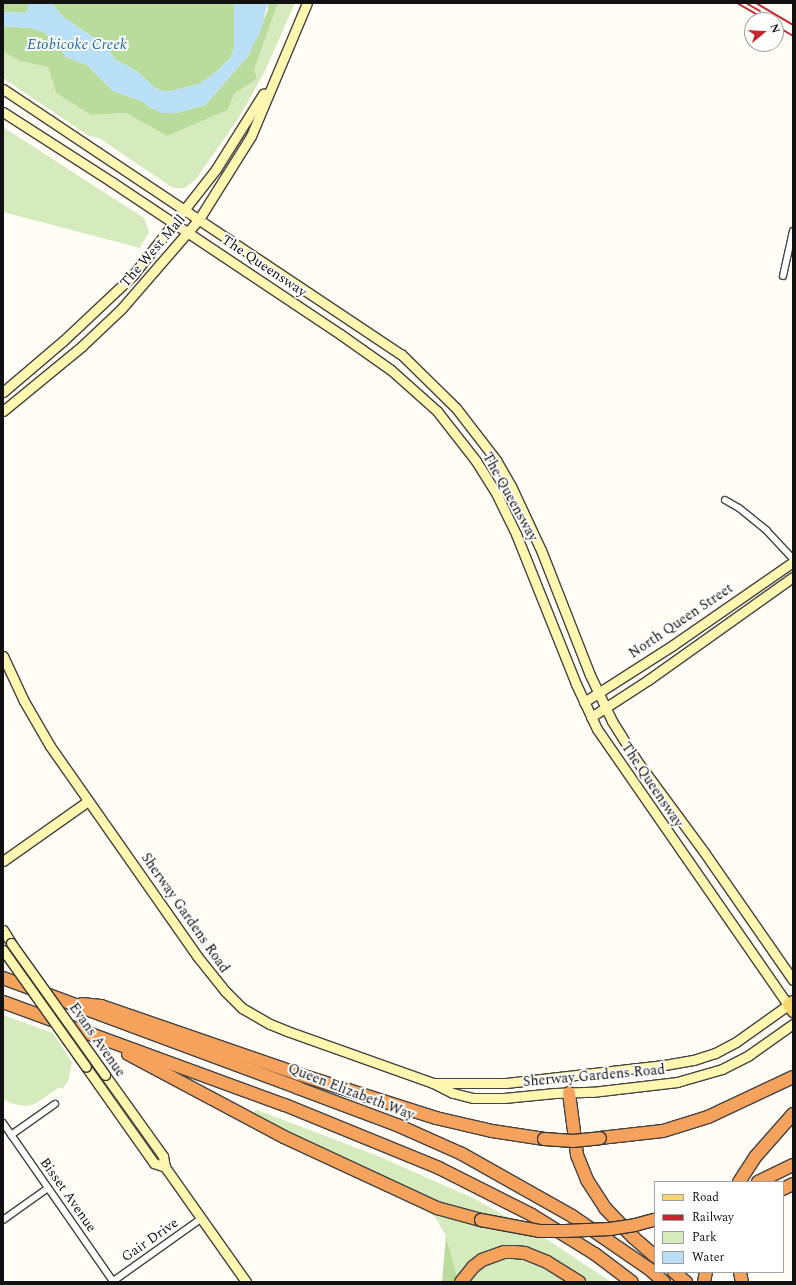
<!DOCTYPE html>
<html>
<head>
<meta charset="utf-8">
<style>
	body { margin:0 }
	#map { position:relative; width:796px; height:1285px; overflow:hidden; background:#fffdf5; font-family:Spectral,serif }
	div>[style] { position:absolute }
	.green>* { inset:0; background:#d5ebbd }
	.forest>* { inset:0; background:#b9dc9c }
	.water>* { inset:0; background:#b9e0f7 }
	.roads { filter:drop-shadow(1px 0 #444) drop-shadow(-1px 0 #444) drop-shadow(0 1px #444) drop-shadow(0 -1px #444) }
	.street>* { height:6px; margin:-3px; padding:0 3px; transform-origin:3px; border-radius:3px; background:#fff }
	.secondary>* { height:9px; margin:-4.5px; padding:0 4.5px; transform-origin:4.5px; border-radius:4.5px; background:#fff6b0 }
	.primary>* { height:10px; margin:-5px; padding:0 5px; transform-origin:5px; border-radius:5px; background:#f9d66b }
	.highway>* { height:12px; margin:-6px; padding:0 6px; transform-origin:6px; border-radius:6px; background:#f5a25d }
	.rail>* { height:2px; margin:-1px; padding:0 1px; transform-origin:1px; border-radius:1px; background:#c4262e }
	.bridges { filter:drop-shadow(1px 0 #333) drop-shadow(-1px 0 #333) drop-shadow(0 1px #333) drop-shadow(0 -1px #333) }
	.secondary-bridge>* { height:9px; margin:-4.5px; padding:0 4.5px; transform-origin:4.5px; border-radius:4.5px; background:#fff6b0 }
	.highway-bridge>* { height:12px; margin:-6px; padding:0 6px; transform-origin:6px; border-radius:6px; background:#f5a25d }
	span { translate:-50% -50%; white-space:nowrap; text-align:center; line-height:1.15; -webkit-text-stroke:4px #fff; paint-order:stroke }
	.street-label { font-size:14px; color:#111 }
	.water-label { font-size:15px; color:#1768a6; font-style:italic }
	.frame { position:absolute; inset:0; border:4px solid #111; pointer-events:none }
	.legend { position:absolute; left:654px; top:1181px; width:130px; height:92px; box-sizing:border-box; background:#fff; border:1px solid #a0a0a0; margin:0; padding:5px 7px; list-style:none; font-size:12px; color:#111 }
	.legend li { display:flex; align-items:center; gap:8px; height:20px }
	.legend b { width:20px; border:1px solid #a0a0a0 }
	.north { position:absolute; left:744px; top:12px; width:40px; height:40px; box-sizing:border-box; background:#fff; border:1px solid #a0a0a0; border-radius:50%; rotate:72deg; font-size:11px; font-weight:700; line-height:16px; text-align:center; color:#111 }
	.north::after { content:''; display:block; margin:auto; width:14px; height:18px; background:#c4262e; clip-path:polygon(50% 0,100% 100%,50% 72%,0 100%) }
</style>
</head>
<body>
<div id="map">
	<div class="green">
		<div style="clip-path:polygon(278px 3px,295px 3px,264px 73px,238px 119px,196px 179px,185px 188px,173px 188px,99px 138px,89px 136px,3px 78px,3px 51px,19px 61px,48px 67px,56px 93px,91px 115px,126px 113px,167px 136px,228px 110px,234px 94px,257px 79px,254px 70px)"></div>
		<div style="clip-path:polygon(3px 127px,144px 218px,149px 232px,140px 248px,3px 212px)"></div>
		<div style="clip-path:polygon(3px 1015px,53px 1033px,72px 1062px,68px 1082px,62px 1089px,60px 1087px,35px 1104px,26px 1106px,13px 1104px,3px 1099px)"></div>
		<div style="clip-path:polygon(257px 1110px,378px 1156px,475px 1199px,548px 1240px,611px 1282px,587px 1282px,547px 1256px,524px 1247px,509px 1246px,478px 1256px,468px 1263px,457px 1277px,446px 1236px,435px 1217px,377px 1176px,256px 1116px,254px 1111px)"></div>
		<div style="clip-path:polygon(521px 1257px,548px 1267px,569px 1282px,467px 1282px,480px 1267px,501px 1258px)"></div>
	</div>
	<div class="forest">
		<div style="clip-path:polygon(3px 3px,28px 3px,28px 9px,25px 13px,3px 12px)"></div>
		<div style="clip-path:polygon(51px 3px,234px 3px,234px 49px,231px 57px,217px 71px,200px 84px,167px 92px,156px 89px,138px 72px,115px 59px,106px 46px,63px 17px)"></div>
		<div style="clip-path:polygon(268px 3px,278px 3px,254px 70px,257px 79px,234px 94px,228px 110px,167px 136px,126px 113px,91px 115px,56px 93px,48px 67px,19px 61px,3px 51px,3px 26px,31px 28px,44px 32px,59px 47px,66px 57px,87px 65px,113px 91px,142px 101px,151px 108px,177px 113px,205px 105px,248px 56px,268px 10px)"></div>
		<div style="clip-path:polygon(446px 1236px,457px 1277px,454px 1282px,442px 1282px)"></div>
	</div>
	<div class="water">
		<div style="clip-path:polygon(28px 3px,51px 3px,63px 17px,106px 46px,115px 59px,138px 72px,156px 89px,167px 92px,200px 84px,217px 71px,231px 57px,234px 49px,234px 3px,268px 3px,260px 32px,248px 56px,205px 105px,177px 113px,162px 113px,151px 108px,142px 101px,113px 91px,87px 65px,66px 57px,59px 47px,44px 32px,31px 28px,3px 26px,3px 12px,25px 13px,28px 9px)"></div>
	</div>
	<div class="roads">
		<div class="street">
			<div style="left:783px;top:276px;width:46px;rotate:-77.5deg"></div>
			<div style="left:725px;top:500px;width:16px;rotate:30deg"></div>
			<div style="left:739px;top:508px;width:36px;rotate:39deg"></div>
			<div style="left:767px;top:531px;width:38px;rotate:47deg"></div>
			<div style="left:3px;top:1123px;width:193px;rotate:55.2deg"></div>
			<div style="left:11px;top:1135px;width:54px;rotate:-35.2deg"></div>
			<div style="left:3px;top:1220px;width:55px;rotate:-35.4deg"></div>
			<div style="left:112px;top:1282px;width:110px;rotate:-35.4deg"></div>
		</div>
		<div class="secondary">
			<div style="left:3px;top:89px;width:478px;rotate:33.7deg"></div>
			<div style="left:401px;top:354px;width:77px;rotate:44.5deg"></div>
			<div style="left:456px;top:408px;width:66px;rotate:52.4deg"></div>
			<div style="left:496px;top:460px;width:30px;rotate:60deg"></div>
			<div style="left:511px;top:486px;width:71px;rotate:64.9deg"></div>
			<div style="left:541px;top:550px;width:134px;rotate:68.6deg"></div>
			<div style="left:590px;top:675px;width:51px;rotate:64.4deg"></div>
			<div style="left:612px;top:721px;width:47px;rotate:58deg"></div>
			<div style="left:637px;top:761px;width:113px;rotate:53.6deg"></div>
			<div style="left:704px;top:852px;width:156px;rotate:55.2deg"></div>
			<div style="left:3px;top:112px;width:130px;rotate:32.7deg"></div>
			<div style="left:112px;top:182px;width:274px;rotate:33.7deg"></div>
			<div style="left:340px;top:334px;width:62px;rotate:35.2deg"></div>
			<div style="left:391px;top:370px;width:62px;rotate:41.7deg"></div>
			<div style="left:437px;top:411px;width:63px;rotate:52deg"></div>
			<div style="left:476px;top:461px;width:40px;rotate:58deg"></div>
			<div style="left:497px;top:495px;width:43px;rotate:64deg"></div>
			<div style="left:516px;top:534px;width:162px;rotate:68.2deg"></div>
			<div style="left:576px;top:684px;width:50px;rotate:65deg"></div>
			<div style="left:597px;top:729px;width:336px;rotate:55.3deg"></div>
			<div style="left:788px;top:1005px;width:64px;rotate:144.6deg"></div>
			<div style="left:736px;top:1042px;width:24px;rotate:152deg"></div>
			<div style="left:715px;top:1053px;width:23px;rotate:162deg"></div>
			<div style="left:693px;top:1060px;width:29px;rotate:170deg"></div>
			<div style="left:664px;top:1065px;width:159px;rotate:173.5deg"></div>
			<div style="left:506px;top:1083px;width:73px;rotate:180deg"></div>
			<div style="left:3px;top:392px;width:79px;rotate:-40.4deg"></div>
			<div style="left:63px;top:341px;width:96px;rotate:-43.3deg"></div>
			<div style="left:133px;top:275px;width:135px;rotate:-51.9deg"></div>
			<div style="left:216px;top:169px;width:89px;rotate:-57.9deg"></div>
			<div style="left:3px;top:411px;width:102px;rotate:-39.4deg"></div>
			<div style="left:82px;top:346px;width:55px;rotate:-43.5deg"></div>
			<div style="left:122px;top:308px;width:118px;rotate:-49.1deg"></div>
			<div style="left:199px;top:219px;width:98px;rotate:-57.9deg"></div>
			<div style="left:251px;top:136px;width:144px;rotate:-67.2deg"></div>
			<div style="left:3px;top:656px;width:50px;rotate:65deg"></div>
			<div style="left:24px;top:701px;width:52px;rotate:60deg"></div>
			<div style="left:50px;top:746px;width:256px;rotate:55deg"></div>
			<div style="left:197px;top:956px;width:45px;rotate:51.3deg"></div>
			<div style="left:225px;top:991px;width:24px;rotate:45deg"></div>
			<div style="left:242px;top:1008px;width:32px;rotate:30deg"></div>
			<div style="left:270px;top:1024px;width:18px;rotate:22deg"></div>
			<div style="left:287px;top:1031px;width:155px;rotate:19.6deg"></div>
			<div style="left:433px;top:1083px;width:22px;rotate:27deg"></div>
			<div style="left:453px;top:1093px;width:21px;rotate:14deg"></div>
			<div style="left:473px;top:1098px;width:31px"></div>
			<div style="left:504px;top:1098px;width:51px;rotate:-5.6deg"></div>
			<div style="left:555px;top:1093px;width:37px;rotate:-2deg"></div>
			<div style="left:592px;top:1092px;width:86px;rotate:-6.7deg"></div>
			<div style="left:677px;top:1082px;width:47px;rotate:-16.1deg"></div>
			<div style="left:722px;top:1069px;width:30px;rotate:-27deg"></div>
			<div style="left:749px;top:1055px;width:54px;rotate:-35.2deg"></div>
			<div style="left:584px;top:702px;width:106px;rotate:-32.6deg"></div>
			<div style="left:673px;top:645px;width:146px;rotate:-34.7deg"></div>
			<div style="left:591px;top:717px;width:68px;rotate:-33deg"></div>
			<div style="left:648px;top:680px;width:178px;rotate:-35.4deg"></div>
			<div style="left:3px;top:861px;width:104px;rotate:-35.2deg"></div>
			<div style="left:3px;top:930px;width:15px;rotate:58deg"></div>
			<div style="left:86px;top:1067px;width:118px;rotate:54.7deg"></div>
			<div style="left:154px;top:1163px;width:12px;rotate:20deg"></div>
			<div style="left:105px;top:1075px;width:100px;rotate:54.4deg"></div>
			<div style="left:163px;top:1156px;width:11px;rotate:80deg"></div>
			<div style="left:165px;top:1167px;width:141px;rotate:54.8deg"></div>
		</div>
		<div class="primary">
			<div style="left:793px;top:1001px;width:6px;rotate:141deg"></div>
			<div style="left:788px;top:1005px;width:9px;rotate:54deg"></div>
		</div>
		<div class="highway">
			<div style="left:3px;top:978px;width:315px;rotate:20.4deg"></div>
			<div style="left:298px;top:1088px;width:106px;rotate:20.5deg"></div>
			<div style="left:397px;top:1125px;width:71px;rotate:24deg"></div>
			<div style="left:462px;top:1154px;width:126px;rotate:29.4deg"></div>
			<div style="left:572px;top:1216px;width:92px;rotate:34.4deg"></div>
			<div style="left:648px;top:1268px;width:21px;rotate:41deg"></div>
			<div style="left:3px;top:1002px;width:300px;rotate:20.1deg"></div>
			<div style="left:285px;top:1105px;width:166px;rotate:22.2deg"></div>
			<div style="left:439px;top:1168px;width:104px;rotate:26.8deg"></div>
			<div style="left:532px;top:1215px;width:74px;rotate:31.8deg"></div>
			<div style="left:595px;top:1254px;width:46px;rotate:37.1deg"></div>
			<div style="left:82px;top:1004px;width:19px;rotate:6deg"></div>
			<div style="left:101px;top:1006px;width:208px;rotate:19deg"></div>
			<div style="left:298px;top:1074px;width:145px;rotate:17.7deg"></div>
			<div style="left:436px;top:1118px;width:57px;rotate:13.1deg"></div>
			<div style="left:492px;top:1131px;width:53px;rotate:8.7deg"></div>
			<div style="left:128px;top:1054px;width:177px;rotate:28deg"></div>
			<div style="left:284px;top:1137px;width:169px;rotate:24.9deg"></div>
			<div style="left:437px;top:1208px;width:46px;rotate:15.3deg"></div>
			<div style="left:569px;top:1093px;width:63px;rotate:82.6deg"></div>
			<div style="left:577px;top:1155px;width:27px;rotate:68deg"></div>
			<div style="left:587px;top:1180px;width:33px;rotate:57deg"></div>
			<div style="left:605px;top:1208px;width:42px;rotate:46deg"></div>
			<div style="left:634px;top:1238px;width:28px;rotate:41deg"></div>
			<div style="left:600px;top:1138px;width:63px;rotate:-6.3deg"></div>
			<div style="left:663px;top:1131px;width:47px;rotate:-17.3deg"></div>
			<div style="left:708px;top:1117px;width:94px;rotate:-25.2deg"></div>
			<div style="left:739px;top:1182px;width:31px;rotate:-57deg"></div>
			<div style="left:756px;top:1156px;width:56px;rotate:-48.6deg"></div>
			<div style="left:758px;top:1182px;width:39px;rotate:-26deg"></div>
			<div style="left:783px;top:1189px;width:11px;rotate:-27deg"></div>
			<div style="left:674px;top:1272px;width:16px;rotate:40deg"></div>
			<div style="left:740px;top:1272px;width:10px;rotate:79deg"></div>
			<div style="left:461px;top:1282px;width:19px;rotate:-51deg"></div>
			<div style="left:473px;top:1267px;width:11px;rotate:-38deg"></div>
			<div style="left:482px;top:1260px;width:23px;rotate:-20deg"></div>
			<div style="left:504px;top:1252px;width:10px"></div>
			<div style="left:514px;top:1252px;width:11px;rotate:5deg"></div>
			<div style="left:525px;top:1253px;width:24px;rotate:22deg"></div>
			<div style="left:547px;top:1262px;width:38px;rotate:32deg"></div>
			<div style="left:704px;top:1282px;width:10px;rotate:-79deg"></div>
		</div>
	</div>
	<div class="rail">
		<div style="left:737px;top:3px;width:34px;rotate:30deg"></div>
		<div style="left:746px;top:3px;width:16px;rotate:30deg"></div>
		<div style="left:756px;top:3px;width:43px;rotate:30.7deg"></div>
		<div style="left:776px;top:26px;width:20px;rotate:30deg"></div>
	</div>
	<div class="bridges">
		<div class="secondary-bridge">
			<div style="left:11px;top:943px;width:162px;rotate:54.5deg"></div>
			<div style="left:3px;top:950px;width:143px;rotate:54.6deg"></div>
		</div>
		<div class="highway-bridge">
			<div style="left:544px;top:1139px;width:29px;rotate:4deg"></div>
			<div style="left:573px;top:1141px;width:27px;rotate:-6deg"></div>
			<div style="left:481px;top:1220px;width:59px;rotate:10.7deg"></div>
			<div style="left:539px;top:1231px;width:26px"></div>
			<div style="left:565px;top:1231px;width:45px;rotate:-2.5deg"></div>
			<div style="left:610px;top:1229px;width:25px;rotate:-9deg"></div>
			<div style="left:635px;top:1225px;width:20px;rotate:-15deg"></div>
		</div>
	</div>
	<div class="street-label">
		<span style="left:153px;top:251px;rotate:-49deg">The West Mall</span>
		<span style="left:264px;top:266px;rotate:34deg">The Queensway</span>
		<span style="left:510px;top:497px;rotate:61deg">The Queensway</span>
		<span style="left:681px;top:621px;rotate:-34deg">North Queen Street</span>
		<span style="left:652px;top:785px;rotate:56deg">The Queensway</span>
		<span style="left:185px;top:913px;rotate:55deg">Sherway Gardens Road</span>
		<span style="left:97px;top:1040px;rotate:55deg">Evans Avenue</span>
		<span style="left:594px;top:1076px;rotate:-5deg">Sherway Gardens Road</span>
		<span style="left:351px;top:1092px;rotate:21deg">Queen Elizabeth Way</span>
		<span style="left:68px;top:1195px;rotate:55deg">Bisset Avenue</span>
		<span style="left:150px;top:1240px;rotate:-35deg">Gair Drive</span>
	</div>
	<div class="water-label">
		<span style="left:77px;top:45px">Etobicoke Creek</span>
	</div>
	<div class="frame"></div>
	<ul class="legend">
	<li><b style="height:5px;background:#f9d66b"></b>Road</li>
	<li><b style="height:5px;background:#c4262e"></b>Railway</li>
	<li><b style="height:11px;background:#d5ebbd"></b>Park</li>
	<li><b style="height:11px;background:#b9e0f7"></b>Water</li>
	</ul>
	<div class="north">N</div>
</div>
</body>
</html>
